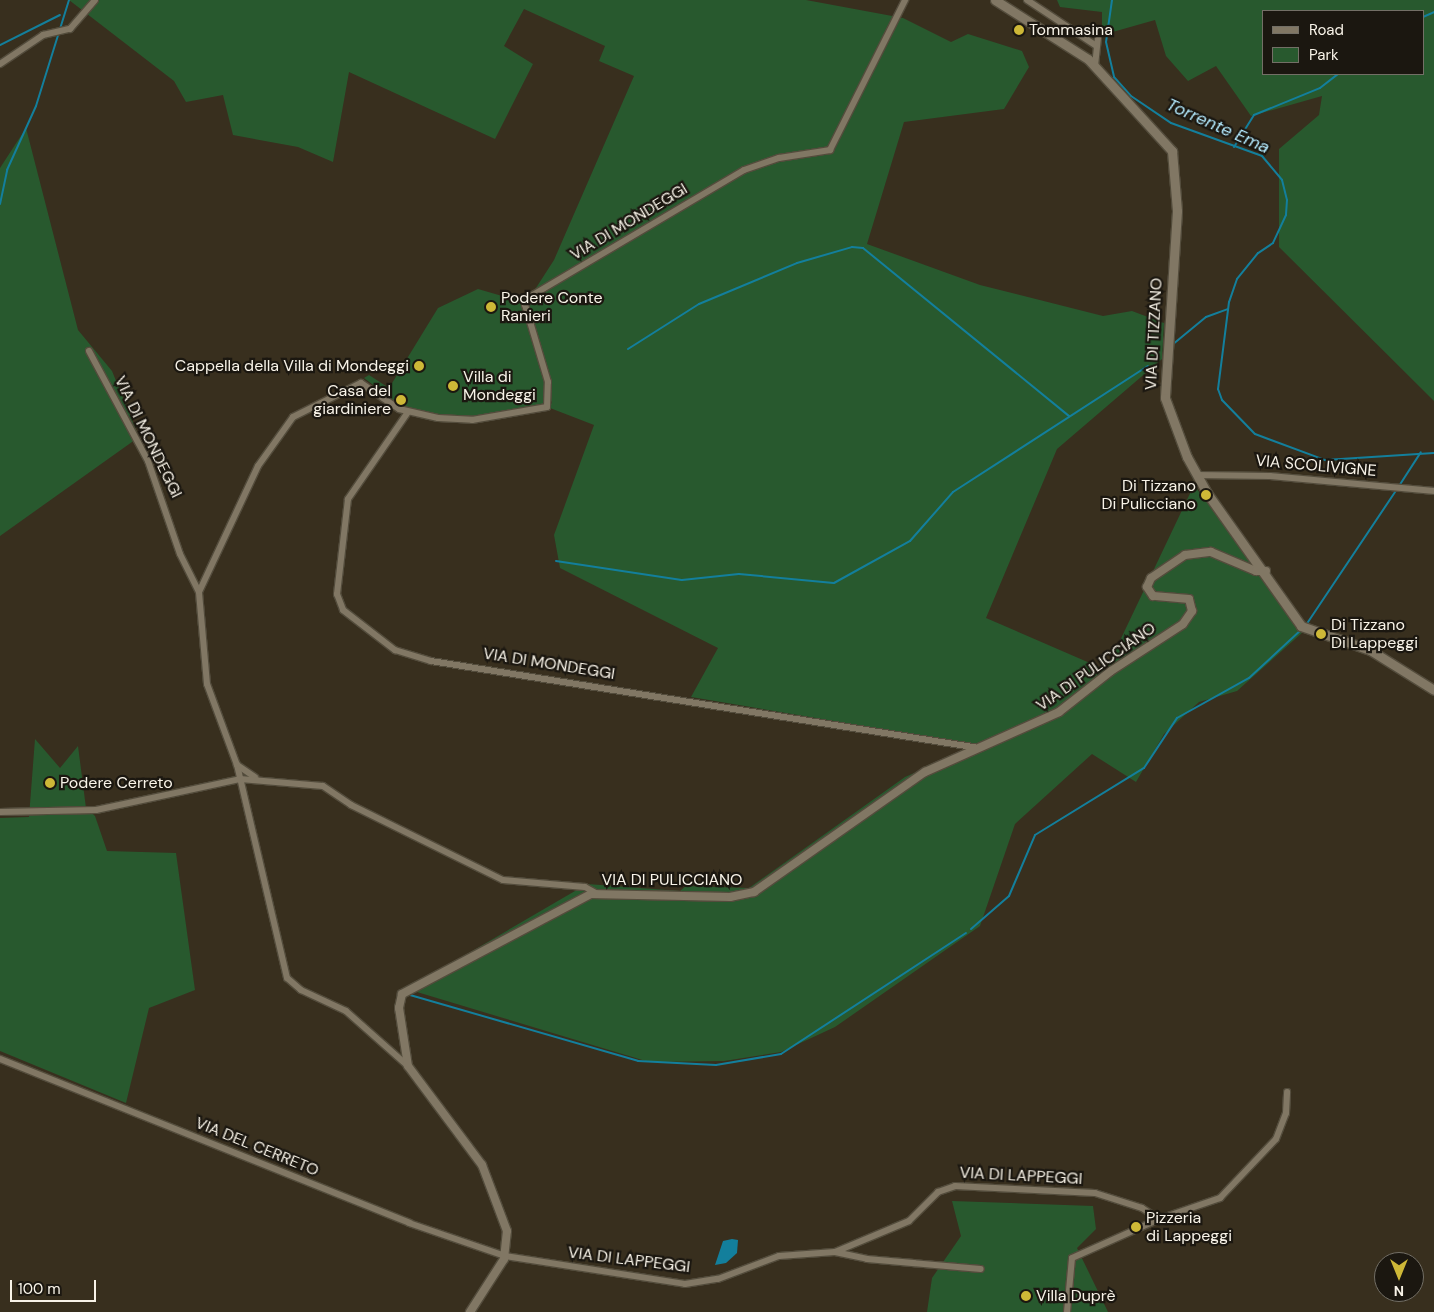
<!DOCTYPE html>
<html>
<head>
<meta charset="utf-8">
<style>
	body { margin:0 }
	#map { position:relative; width:1434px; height:1312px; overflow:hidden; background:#382f1e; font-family:"DM Sans",sans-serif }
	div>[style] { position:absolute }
	.green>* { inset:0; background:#28592e }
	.water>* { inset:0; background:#137f9c }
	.stream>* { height:2px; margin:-1px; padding:0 1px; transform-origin:1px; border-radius:1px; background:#137f9c }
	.roads { filter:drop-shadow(1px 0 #534c3c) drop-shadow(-1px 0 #534c3c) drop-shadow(0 1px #534c3c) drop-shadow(0 -1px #534c3c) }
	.minor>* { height:6px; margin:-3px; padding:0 3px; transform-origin:3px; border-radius:3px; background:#817764 }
	.tertiary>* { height:8px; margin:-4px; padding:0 4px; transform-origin:4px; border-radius:4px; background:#817764 }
	.secondary>* { height:9px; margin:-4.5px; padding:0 4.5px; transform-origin:4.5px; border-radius:4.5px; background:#817764 }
	.dots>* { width:14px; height:14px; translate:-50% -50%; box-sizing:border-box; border:2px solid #1b1710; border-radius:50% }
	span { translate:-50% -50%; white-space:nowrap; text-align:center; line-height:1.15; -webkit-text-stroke:4.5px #1b1710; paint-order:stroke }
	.poi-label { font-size:16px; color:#f8f3e8 }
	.left { translate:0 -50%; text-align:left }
	.right { translate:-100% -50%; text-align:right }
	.street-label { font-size:16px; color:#f8f3e8 }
	.water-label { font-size:18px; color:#b3e9fd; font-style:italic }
	.legend { position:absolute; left:1262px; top:10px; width:162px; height:65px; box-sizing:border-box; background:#1b1710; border:1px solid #736f66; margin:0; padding:6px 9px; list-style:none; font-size:15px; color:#f8f3e8 }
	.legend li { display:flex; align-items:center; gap:10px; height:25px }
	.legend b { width:25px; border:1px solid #736f66 }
	.north { position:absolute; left:1374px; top:1252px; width:50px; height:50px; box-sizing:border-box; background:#1b1710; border:1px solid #736f66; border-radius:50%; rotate:180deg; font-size:14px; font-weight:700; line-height:20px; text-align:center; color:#f8f3e8 }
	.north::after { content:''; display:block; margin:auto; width:18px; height:22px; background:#ceb837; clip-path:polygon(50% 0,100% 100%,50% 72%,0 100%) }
	.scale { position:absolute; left:10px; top:1280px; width:86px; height:22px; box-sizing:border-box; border:2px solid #f8f3e8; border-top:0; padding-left:6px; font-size:15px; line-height:18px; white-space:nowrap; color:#f8f3e8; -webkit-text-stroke:4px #1b1710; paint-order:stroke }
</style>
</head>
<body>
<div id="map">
	<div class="green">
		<div style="clip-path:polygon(69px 0,806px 0,903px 18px,951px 42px,968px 34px,1022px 51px,1029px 67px,1004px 109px,904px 122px,867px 244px,980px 285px,1103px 316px,1132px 311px,1164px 323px,1162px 359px,1057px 449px,986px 618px,1106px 670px,1194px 485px,1303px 632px,1237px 691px,1199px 702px,1164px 734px,1136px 782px,1092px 754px,1015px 824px,980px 926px,835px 1027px,781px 1052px,724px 1061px,649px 1062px,407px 989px,587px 884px,680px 891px,686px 886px,749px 888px,905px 777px,977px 745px,691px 697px,718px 648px,560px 568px,554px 535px,594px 425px,550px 408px,552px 401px,544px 406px,458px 419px,406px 410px,364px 378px,369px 375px,389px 388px,438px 308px,478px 289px,509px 298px,534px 291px,554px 260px,634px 76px,599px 61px,605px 46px,524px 9px,504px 46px,533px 64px,495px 139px,349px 72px,333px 162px,298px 147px,233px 135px,223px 95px,186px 102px,174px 81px)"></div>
		<div style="clip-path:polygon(evenodd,1057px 0,1434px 0,1434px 401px,1279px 247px,1279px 149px,1319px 115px,1322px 96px,1251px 116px,1216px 66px,1188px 81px,1166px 56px,1155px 20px,1102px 35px,1102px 12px,1060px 7px,1057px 0,1263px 11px,1423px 11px,1423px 74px,1263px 74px,1263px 11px)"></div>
		<div style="clip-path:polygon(26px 128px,78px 330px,112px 371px,139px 437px,0 536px,0 168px)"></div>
		<div style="clip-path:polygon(35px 739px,60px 768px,78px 746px,86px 808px,95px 816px,107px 851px,176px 853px,195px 990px,149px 1008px,126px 1103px,0 1051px,0 818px,29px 817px)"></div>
		<div style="clip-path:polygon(952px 1201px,1093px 1206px,1096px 1229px,1077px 1248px,1108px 1312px,927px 1312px,932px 1278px,961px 1236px)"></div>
	</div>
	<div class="water">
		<div style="clip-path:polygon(732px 1239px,738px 1240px,737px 1253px,726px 1263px,715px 1265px,723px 1241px)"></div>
	</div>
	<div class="stream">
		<div style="left:1112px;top:0;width:42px;rotate:98.1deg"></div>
		<div style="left:1106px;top:42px;width:36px;rotate:77deg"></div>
		<div style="left:1114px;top:77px;width:25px;rotate:48deg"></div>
		<div style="left:1131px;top:96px;width:48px;rotate:34deg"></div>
		<div style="left:1171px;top:123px;width:97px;rotate:19.9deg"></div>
		<div style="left:1262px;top:156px;width:31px;rotate:50deg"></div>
		<div style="left:1282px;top:180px;width:21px;rotate:76deg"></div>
		<div style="left:1287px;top:200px;width:15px;rotate:94deg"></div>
		<div style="left:1286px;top:215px;width:31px;rotate:115deg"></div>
		<div style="left:1273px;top:243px;width:18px;rotate:146deg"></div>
		<div style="left:1258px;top:253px;width:33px;rotate:129deg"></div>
		<div style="left:1237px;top:279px;width:24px;rotate:109deg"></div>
		<div style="left:1229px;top:302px;width:88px;rotate:97.2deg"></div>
		<div style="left:1218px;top:389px;width:12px;rotate:70deg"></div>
		<div style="left:1222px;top:400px;width:47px;rotate:45.9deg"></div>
		<div style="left:1255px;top:434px;width:75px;rotate:20.4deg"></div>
		<div style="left:1325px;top:460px;width:109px;rotate:-3.7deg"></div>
		<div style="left:1423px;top:17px;width:12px;rotate:-24deg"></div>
		<div style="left:0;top:45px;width:67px;rotate:-26.6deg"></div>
		<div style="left:1234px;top:147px;width:38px;rotate:-58deg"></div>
		<div style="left:1254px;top:115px;width:71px;rotate:-22.2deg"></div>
		<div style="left:1320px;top:88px;width:23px;rotate:-38deg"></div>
		<div style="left:0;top:204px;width:35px;rotate:-78deg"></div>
		<div style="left:7px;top:170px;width:70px;rotate:-65.6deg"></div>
		<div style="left:36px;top:106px;width:111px;rotate:-72.7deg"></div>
		<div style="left:1172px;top:345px;width:44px;rotate:-39.5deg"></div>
		<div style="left:1206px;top:317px;width:23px;rotate:-20deg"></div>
		<div style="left:628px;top:349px;width:84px;rotate:-32.4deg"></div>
		<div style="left:699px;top:304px;width:106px;rotate:-22.7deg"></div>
		<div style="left:797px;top:263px;width:57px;rotate:-16.2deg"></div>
		<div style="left:852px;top:247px;width:11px;rotate:5deg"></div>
		<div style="left:863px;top:248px;width:266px;rotate:39.2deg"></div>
		<div style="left:1399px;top:486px;width:40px;rotate:-57.1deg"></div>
		<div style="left:556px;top:561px;width:127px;rotate:8.6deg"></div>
		<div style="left:682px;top:580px;width:57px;rotate:-6deg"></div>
		<div style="left:739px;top:574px;width:95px;rotate:5.4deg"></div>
		<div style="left:834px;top:583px;width:87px;rotate:-28.9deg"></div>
		<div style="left:910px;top:541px;width:65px;rotate:-48.7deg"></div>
		<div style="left:953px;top:492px;width:232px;rotate:-32.9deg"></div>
		<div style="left:1306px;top:625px;width:164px;rotate:-56.2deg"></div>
		<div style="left:971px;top:929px;width:50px;rotate:-41deg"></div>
		<div style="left:1009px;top:896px;width:66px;rotate:-66.9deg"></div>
		<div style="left:1035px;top:835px;width:128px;rotate:-31.6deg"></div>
		<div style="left:1144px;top:768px;width:60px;rotate:-56.6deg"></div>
		<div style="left:1177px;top:718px;width:82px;rotate:-29.1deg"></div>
		<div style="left:1249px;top:678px;width:71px;rotate:-42.7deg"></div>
		<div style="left:410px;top:995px;width:237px;rotate:16.1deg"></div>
		<div style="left:638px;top:1061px;width:78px;rotate:2.9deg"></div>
		<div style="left:716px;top:1065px;width:66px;rotate:-9.6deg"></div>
		<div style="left:781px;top:1054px;width:221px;rotate:-33.2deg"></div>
	</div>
	<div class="roads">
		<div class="minor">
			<div style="left:1027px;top:0;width:82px;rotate:33.5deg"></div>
			<div style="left:0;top:64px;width:52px;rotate:-34deg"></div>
			<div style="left:43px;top:35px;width:28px;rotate:-13deg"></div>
			<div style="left:70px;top:29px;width:38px;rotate:-49deg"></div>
			<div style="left:1095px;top:66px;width:28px;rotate:-84deg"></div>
			<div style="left:89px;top:351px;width:125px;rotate:61.8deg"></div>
			<div style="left:148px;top:461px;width:98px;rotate:71deg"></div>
			<div style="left:180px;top:554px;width:42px;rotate:63.4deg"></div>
			<div style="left:408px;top:412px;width:106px;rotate:124.6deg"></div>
			<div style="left:348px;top:499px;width:96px;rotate:96.6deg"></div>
			<div style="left:337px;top:594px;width:17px;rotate:69deg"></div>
			<div style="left:343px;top:610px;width:66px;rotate:37.6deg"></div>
			<div style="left:395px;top:650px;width:38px;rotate:17deg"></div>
			<div style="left:431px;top:661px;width:555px;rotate:9.02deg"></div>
			<div style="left:1197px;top:475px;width:73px;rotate:0.8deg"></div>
			<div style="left:1270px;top:476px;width:165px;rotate:5.2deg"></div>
			<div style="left:237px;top:765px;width:22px;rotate:34deg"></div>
			<div style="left:0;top:812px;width:96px;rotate:-1.2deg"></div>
			<div style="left:96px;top:810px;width:147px;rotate:-12.1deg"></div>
			<div style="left:240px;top:779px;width:83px;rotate:4.8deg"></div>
			<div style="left:323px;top:786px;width:34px;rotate:34deg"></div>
			<div style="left:351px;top:805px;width:169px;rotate:26.3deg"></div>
			<div style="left:503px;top:880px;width:82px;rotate:4.9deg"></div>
			<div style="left:585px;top:887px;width:13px;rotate:29deg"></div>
			<div style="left:0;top:1059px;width:441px;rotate:21.8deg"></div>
			<div style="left:409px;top:1223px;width:102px;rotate:19deg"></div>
			<div style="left:505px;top:1256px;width:182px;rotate:8.8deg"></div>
			<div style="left:685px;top:1284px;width:33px;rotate:-9deg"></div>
			<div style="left:718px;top:1279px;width:65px;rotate:-20.7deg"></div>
			<div style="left:779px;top:1256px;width:56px;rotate:-4.1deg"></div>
			<div style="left:835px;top:1252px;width:80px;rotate:-22.7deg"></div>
			<div style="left:909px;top:1221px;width:41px;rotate:-45deg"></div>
			<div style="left:938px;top:1192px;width:18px;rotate:-19deg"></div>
			<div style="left:955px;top:1186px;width:140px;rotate:2.9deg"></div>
			<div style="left:1095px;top:1193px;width:49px;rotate:17.7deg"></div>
			<div style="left:1142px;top:1208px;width:20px;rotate:33deg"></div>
			<div style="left:408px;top:1066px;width:83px;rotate:-138.4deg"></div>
			<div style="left:346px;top:1011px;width:50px;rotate:-155deg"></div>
			<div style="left:301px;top:990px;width:18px;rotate:-139deg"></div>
			<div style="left:287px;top:978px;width:219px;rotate:-103.2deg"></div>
			<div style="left:237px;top:765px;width:86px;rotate:-110.3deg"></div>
			<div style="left:207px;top:684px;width:92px;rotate:-95deg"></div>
			<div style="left:199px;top:592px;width:139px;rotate:-64.9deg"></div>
			<div style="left:258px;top:466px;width:60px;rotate:-54.5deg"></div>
			<div style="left:293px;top:417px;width:76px;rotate:-26.6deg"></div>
			<div style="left:361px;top:383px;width:46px;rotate:34.4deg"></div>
			<div style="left:399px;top:409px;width:40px;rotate:13deg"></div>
			<div style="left:438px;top:418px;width:34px;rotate:3deg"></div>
			<div style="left:472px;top:420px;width:76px;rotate:-9.8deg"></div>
			<div style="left:547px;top:407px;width:25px;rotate:-88deg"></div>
			<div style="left:548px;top:382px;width:80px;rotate:-106.6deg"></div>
			<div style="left:525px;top:305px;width:11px;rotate:-56deg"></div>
			<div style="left:531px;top:296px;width:247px;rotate:-30.6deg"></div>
			<div style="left:744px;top:170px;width:37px;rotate:-19deg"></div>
			<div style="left:779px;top:158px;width:52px;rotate:-8.9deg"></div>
			<div style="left:830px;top:150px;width:168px;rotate:-63.4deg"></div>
			<div style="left:835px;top:1252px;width:33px;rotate:12deg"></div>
			<div style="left:867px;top:1259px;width:114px;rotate:5deg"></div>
			<div style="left:1067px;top:1312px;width:54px;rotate:-84.7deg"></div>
			<div style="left:1072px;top:1258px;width:95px;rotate:-24.1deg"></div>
			<div style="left:1159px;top:1219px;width:65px;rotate:-19deg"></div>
			<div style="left:1220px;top:1198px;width:81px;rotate:-46.5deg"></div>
			<div style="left:1276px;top:1139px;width:28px;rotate:-69deg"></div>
			<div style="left:1286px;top:1113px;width:21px;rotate:-87deg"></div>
		</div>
		<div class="tertiary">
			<div style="left:470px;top:1312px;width:63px;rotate:-57.3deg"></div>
			<div style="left:504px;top:1259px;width:28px;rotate:-84deg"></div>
			<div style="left:507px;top:1231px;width:71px;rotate:-110.7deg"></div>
			<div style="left:482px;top:1165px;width:124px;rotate:-126.8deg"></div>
			<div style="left:408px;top:1066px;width:59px;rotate:-98.8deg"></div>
			<div style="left:399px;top:1008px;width:14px;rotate:-78deg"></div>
			<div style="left:402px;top:994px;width:214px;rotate:-27.9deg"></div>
			<div style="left:591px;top:894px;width:139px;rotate:1.2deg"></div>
			<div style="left:730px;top:897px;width:25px;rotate:-12deg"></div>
			<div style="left:754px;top:892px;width:209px;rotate:-35.1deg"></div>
			<div style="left:925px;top:772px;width:147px;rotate:-24.1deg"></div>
			<div style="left:1059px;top:712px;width:66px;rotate:-38.3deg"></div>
			<div style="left:1111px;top:671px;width:86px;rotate:-33.1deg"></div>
			<div style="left:1183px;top:624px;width:16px;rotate:-55deg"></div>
			<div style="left:1192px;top:611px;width:12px;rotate:-104deg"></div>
			<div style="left:1189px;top:599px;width:36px;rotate:-175deg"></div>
			<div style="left:1153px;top:596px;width:11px;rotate:-124deg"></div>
			<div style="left:1147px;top:587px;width:10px;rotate:-66deg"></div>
			<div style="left:1151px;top:578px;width:41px;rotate:-34.1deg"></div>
			<div style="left:1185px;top:555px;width:26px;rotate:-7deg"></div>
			<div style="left:1211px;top:552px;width:49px;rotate:22.9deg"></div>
			<div style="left:1256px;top:571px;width:10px"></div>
		</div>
		<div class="secondary">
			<div style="left:995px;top:0;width:110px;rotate:32.4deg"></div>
			<div style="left:1088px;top:59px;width:125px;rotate:47.6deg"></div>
			<div style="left:1172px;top:151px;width:60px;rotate:85.2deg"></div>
			<div style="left:1177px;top:211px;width:187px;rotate:93.7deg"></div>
			<div style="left:1165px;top:398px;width:63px;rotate:69.6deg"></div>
			<div style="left:1187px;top:457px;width:41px;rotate:60.9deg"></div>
			<div style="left:1207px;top:493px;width:163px;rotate:54.7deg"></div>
			<div style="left:1301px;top:626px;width:73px;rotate:19.2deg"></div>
			<div style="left:1370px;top:650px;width:75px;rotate:32deg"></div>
		</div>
	</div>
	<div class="dots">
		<div style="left:1019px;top:30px;background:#ceb837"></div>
		<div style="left:491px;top:307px;background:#ceb837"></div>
		<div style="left:419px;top:366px;background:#ceb837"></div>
		<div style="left:453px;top:386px;background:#ceb837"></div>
		<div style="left:401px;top:400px;background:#ceb837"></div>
		<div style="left:1206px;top:495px;background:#ceb837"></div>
		<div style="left:1321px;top:634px;background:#ceb837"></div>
		<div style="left:50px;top:783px;background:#ceb837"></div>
		<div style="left:1136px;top:1227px;background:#ceb837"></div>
		<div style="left:1026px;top:1296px;background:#ceb837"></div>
	</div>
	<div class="poi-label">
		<span class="left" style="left:1029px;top:30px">Tommasina</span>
		<span class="left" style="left:501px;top:307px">Podere Conte<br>Ranieri</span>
		<span class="right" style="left:409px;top:366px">Cappella della Villa di Mondeggi</span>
		<span class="left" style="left:463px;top:386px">Villa di<br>Mondeggi</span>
		<span class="right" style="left:391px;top:400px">Casa del<br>giardiniere</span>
		<span class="right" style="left:1196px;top:495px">Di Tizzano<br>Di Pulicciano</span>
		<span class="left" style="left:1331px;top:634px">Di Tizzano<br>Di Lappeggi</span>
		<span class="left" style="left:60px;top:783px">Podere Cerreto</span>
		<span class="left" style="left:1146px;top:1227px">Pizzeria<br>di Lappeggi</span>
		<span class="left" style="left:1036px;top:1296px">Villa Duprè</span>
	</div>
	<div class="street-label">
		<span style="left:629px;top:222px;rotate:-31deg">VIA DI MONDEGGI</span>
		<span style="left:1154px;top:334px;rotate:-87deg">VIA DI TIZZANO</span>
		<span style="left:148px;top:437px;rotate:64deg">VIA DI MONDEGGI</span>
		<span style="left:1316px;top:466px;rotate:5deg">VIA SCOLIVIGNE</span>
		<span style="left:549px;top:664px;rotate:9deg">VIA DI MONDEGGI</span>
		<span style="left:1096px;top:667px;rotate:-35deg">VIA DI PULICCIANO</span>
		<span style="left:672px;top:880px">VIA DI PULICCIANO</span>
		<span style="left:257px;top:1147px;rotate:22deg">VIA DEL CERRETO</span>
		<span style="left:1021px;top:1176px;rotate:3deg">VIA DI LAPPEGGI</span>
		<span style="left:629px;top:1260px;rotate:7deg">VIA DI LAPPEGGI</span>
	</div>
	<div class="water-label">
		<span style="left:1218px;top:126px;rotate:24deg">Torrente Ema</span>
	</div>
	<ul class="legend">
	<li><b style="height:6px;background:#817764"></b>Road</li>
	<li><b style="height:14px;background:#28592e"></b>Park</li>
	</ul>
	<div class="north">N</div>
	<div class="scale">100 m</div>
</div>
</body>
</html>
